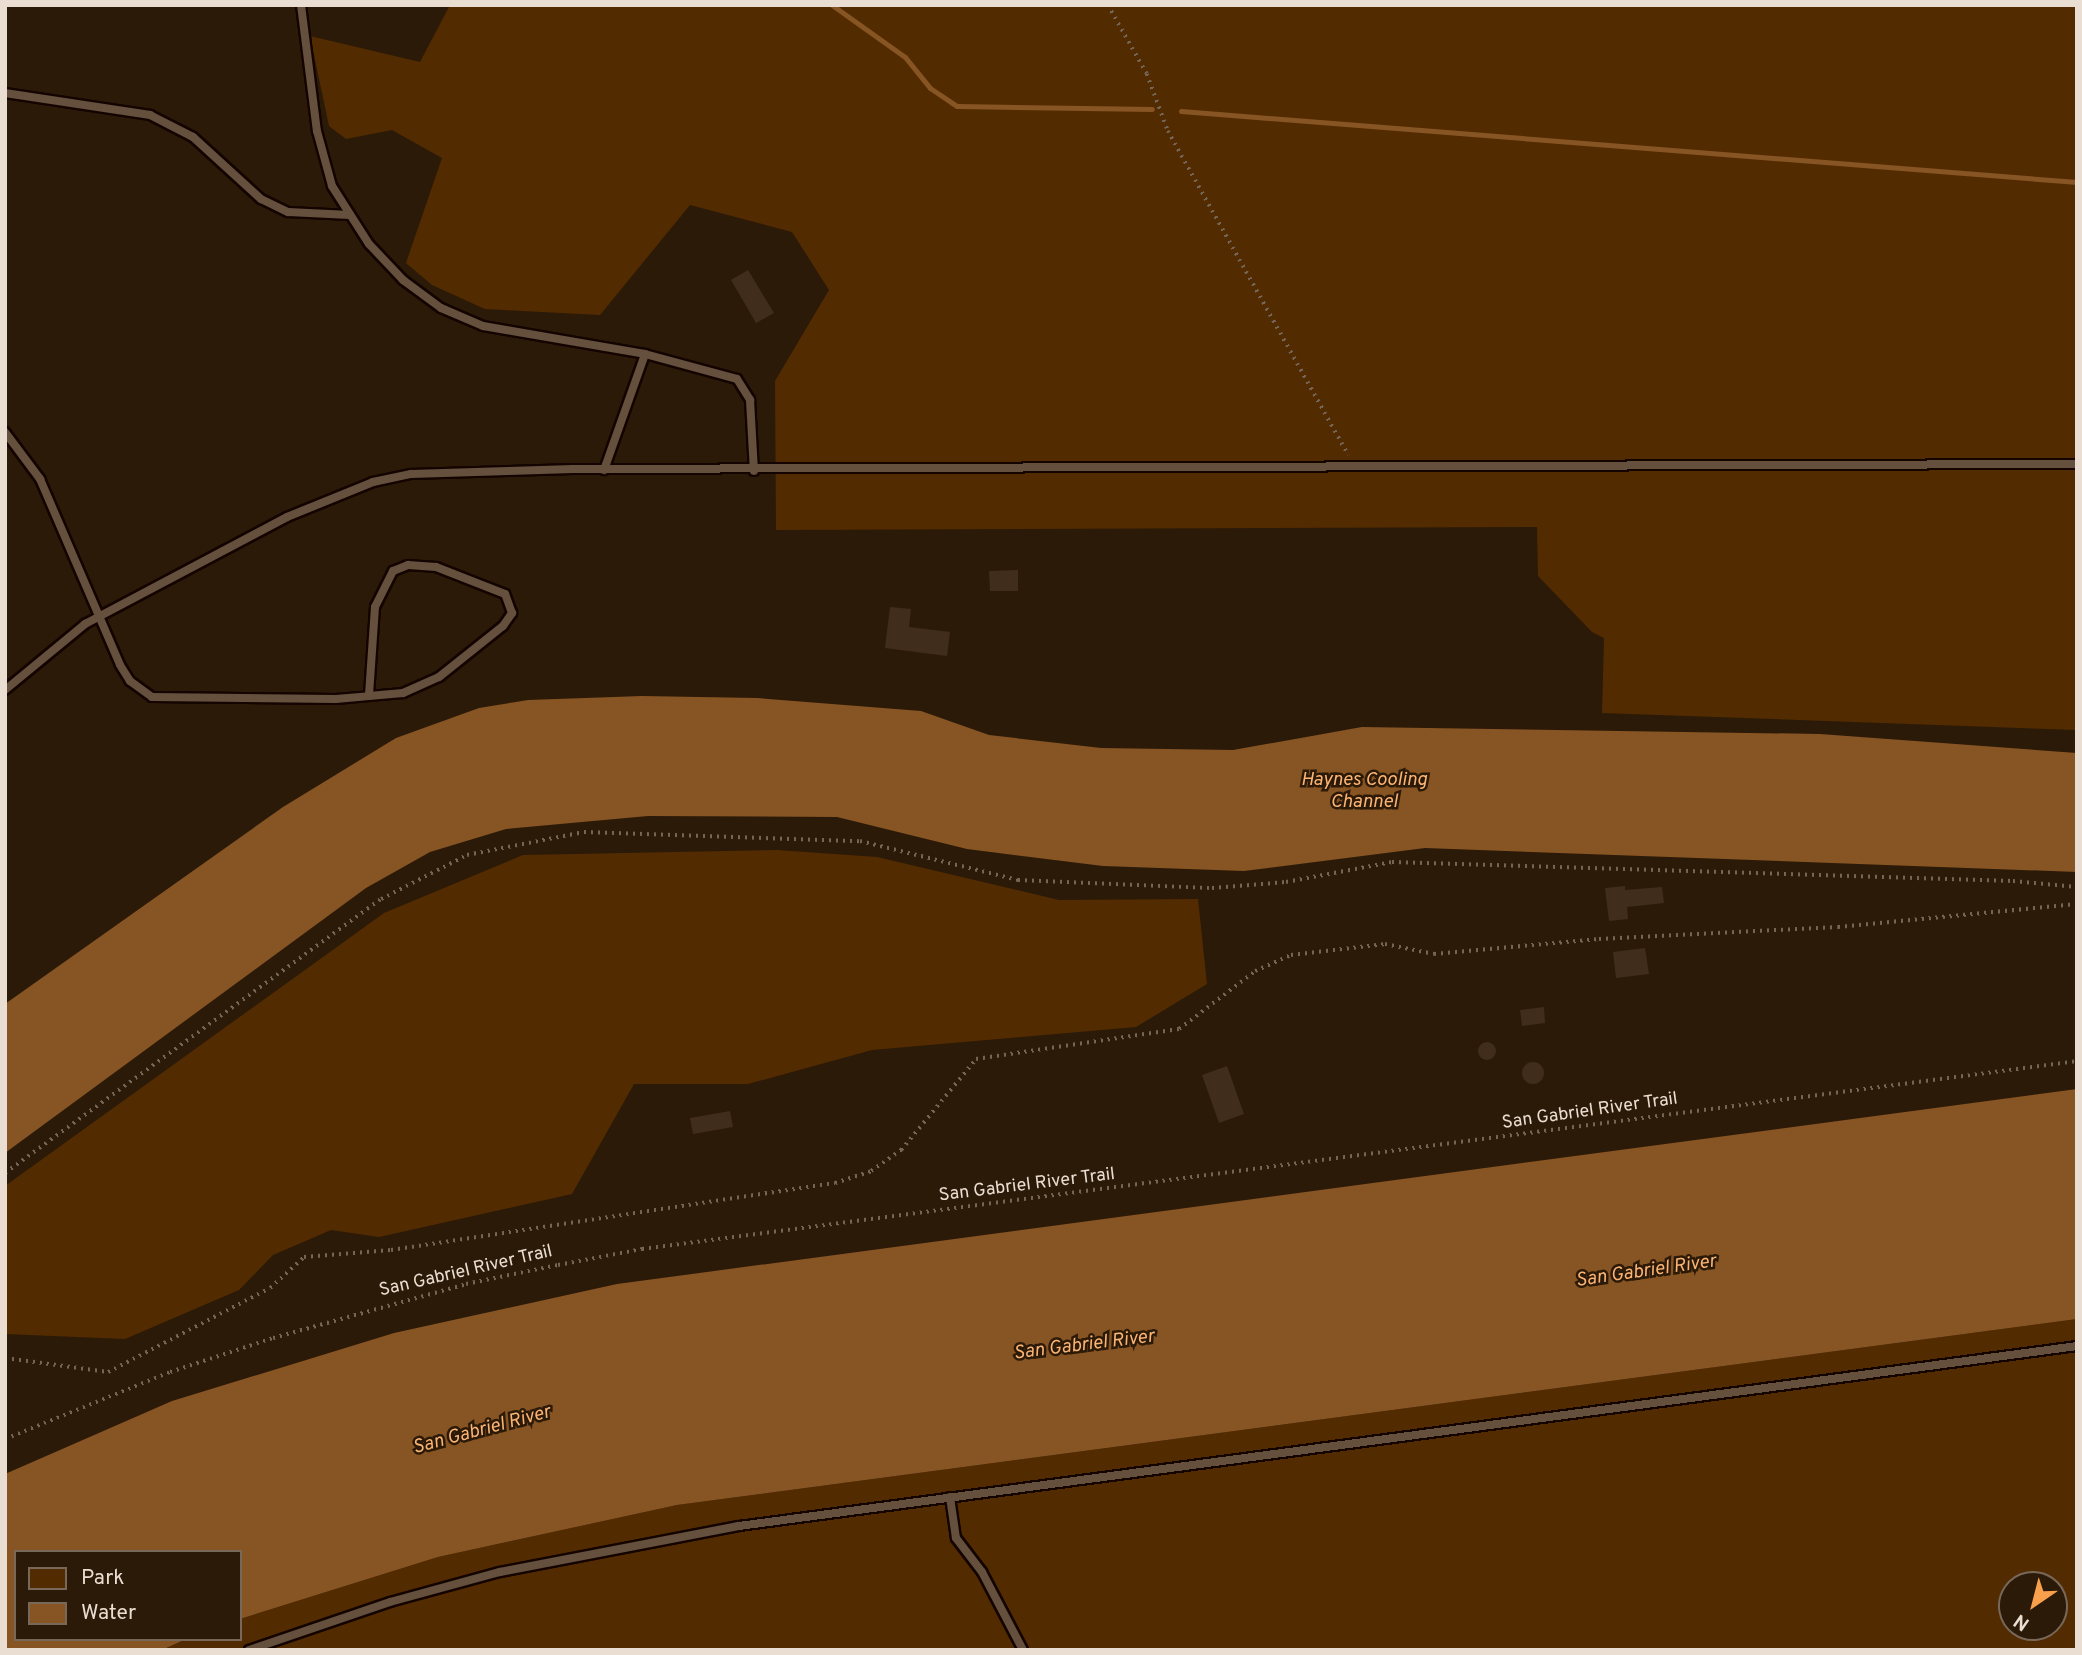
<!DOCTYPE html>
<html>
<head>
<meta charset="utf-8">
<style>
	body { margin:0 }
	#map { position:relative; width:2082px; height:1655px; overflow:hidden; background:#2c1a08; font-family:Overpass,sans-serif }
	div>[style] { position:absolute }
	.green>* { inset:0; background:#532b00 }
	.water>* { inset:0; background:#875423 }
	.stream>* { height:5px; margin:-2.5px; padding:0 2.5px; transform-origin:2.5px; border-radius:2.5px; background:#875423 }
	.building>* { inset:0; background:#412d1b }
	.round { border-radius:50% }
	.path>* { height:3.5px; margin-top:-1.75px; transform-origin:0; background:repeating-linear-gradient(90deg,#756556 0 2px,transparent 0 7px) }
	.roads { filter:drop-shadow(2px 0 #140400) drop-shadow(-2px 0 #140400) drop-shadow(0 2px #140400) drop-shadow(0 -2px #140400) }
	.lane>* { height:8px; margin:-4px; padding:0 4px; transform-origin:4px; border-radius:4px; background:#654f3d }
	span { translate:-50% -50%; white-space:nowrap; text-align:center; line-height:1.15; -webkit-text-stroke:5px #2c1a08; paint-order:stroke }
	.street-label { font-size:18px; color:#eaddd2 }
	.water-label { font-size:19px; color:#fcb474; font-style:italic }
	.frame { position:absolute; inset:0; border:7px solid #eaddd2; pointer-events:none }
	.legend { position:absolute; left:14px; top:1550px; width:228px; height:91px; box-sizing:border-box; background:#2c1a08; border:2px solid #786859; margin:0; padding:9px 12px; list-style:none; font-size:21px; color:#eaddd2 }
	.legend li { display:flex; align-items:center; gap:14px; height:35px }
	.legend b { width:35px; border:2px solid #786859 }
	.north { position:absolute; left:1998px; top:1571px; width:70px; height:70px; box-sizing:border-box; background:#2c1a08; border:2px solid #786859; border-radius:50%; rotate:215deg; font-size:19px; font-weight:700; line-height:28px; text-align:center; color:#eaddd2 }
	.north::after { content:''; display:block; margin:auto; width:24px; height:32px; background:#f8a04b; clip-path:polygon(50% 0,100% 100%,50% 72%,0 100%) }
</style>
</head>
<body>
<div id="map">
	<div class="green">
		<div style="clip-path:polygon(450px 5px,2077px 5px,2077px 730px,1602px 713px,1604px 638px,1592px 632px,1538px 576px,1537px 527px,776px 530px,775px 381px,829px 290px,792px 232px,690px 205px,600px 315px,485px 309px,432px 285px,406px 263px,442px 158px,392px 130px,346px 139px,329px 126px,310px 36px,420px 62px)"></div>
		<div style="clip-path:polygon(777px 850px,877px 857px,1059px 900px,1198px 899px,1207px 984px,1136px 1027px,872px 1050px,748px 1084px,634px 1084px,572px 1194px,379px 1237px,331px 1230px,273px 1255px,239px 1290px,125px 1339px,5px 1334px,5px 1186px,384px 913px,523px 855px)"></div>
		<div style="clip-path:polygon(evenodd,2077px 1319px,2077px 1650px,162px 1650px,186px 1639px,240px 1639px,240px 1619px,438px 1557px,677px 1505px,2077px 1319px,2012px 1585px,2054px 1585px,2054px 1627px,2012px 1627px,2012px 1585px)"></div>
	</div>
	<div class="water">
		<div style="clip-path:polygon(642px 696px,757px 698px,921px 711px,989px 735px,1101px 748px,1233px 750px,1362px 727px,1820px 734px,2077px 753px,2077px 872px,1425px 848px,1244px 871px,1103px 866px,967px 849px,837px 817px,648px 816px,506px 829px,430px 852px,366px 888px,5px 1153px,5px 1004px,283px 807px,396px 738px,479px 708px,528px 700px)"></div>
		<div style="clip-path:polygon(2077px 1089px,2077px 1319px,677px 1505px,438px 1557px,240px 1619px,240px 1552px,16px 1552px,16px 1639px,186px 1639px,162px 1650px,5px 1650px,5px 1474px,172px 1401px,394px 1333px,617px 1284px)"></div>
	</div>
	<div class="stream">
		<div style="left:832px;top:5px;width:90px;rotate:35.5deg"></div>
		<div style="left:905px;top:57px;width:40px;rotate:51deg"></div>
		<div style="left:930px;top:88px;width:32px;rotate:34deg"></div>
		<div style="left:957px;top:106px;width:195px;rotate:0.9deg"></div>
		<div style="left:1181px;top:111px;width:899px;rotate:4.53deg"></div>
	</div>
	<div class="building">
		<div style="clip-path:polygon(748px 270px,774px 313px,756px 323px,731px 280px)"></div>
		<div style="clip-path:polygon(1018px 570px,1018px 591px,990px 591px,989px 571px)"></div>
		<div style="clip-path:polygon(890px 607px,911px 609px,909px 627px,950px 632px,947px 656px,885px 648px)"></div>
		<div style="clip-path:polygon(1625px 886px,1625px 890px,1662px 887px,1664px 903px,1627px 907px,1628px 919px,1609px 921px,1605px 888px)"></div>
		<div style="clip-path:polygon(1645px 948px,1649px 974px,1616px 978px,1613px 952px)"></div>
		<div style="clip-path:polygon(1544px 1007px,1545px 1023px,1522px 1026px,1520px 1010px)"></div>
		<div class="round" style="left:1478px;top:1042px;width:18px;height:18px"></div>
		<div class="round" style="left:1522px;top:1062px;width:22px;height:22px"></div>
		<div style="clip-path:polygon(1227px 1066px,1244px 1114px,1219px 1123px,1202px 1075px)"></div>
		<div style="clip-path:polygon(730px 1111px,733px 1127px,693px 1134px,690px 1118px)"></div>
	</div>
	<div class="path">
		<div style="left:1108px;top:5px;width:79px;rotate:60.5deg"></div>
		<div style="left:1147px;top:74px;width:61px;rotate:69.8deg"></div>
		<div style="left:1168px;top:131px;width:371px;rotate:60.9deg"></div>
		<div style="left:5px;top:1173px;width:465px;rotate:-36.1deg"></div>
		<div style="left:381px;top:899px;width:97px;rotate:-27.1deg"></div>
		<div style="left:467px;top:855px;width:119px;rotate:-11.1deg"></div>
		<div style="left:584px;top:832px;width:276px;rotate:1.9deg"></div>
		<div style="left:860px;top:841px;width:163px;rotate:13.9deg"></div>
		<div style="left:1018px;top:880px;width:194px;rotate:2.4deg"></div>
		<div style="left:1212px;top:888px;width:74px;rotate:-4.6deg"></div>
		<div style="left:1286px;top:882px;width:108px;rotate:-10.7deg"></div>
		<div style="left:1392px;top:862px;width:621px;rotate:1.75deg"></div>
		<div style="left:2013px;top:881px;width:64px;rotate:5.4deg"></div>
		<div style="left:5px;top:1358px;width:104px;rotate:7.7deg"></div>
		<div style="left:108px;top:1372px;width:182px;rotate:-27.4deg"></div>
		<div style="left:270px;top:1288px;width:46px;rotate:-42.4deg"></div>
		<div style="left:304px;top:1257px;width:87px;rotate:-4.6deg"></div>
		<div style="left:391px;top:1250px;width:449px;rotate:-8.6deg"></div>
		<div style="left:835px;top:1183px;width:38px;rotate:-18deg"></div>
		<div style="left:871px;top:1171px;width:37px;rotate:-35deg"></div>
		<div style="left:901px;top:1150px;width:118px;rotate:-50.5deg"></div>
		<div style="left:976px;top:1059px;width:205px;rotate:-8.4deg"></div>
		<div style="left:1179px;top:1029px;width:96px;rotate:-37.3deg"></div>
		<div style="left:1255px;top:971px;width:39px;rotate:-24deg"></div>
		<div style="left:1291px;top:955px;width:95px;rotate:-6.7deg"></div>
		<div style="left:1385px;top:944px;width:50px;rotate:11.5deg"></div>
		<div style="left:1434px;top:954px;width:166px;rotate:-5.2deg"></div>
		<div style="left:1599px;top:939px;width:239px;rotate:-2.9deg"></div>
		<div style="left:1838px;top:927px;width:240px;rotate:-5.5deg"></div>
		<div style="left:5px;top:1439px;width:178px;rotate:-22.1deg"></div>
		<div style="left:170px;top:1372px;width:108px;rotate:-18.3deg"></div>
		<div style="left:273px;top:1338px;width:200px;rotate:-15.6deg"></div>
		<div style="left:466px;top:1284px;width:94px;rotate:-11.7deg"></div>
		<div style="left:558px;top:1265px;width:86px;rotate:-10.8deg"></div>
		<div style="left:642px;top:1249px;width:1447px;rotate:-7.46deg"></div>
	</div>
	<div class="roads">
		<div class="lane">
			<div style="left:301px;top:5px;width:127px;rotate:82.8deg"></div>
			<div style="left:317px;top:131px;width:57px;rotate:74.7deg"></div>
			<div style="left:332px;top:186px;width:69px;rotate:57.5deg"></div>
			<div style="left:369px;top:244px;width:50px;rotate:46.6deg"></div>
			<div style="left:403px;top:280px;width:47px;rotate:36.4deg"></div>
			<div style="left:441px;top:308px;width:46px;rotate:23.2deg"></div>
			<div style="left:483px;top:326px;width:164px;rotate:9.8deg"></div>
			<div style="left:645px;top:354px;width:95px;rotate:15.2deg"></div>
			<div style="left:737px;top:379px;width:25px;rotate:58deg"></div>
			<div style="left:750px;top:400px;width:71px;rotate:86.8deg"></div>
			<div style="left:5px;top:93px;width:147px;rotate:8.6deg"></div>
			<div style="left:150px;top:115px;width:48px;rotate:27.1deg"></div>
			<div style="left:193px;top:137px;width:92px;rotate:42.4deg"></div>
			<div style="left:261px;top:199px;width:30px;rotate:26deg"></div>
			<div style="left:288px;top:212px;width:62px;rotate:2.8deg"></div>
			<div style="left:5px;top:432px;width:59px;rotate:53.3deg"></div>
			<div style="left:40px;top:479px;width:202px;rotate:66.7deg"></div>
			<div style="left:120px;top:665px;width:19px;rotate:58deg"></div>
			<div style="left:130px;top:681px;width:27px;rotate:36deg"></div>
			<div style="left:152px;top:697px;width:184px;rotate:0.6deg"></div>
			<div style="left:336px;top:699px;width:33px;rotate:-5deg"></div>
			<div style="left:369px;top:696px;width:34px;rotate:-5deg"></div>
			<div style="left:403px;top:693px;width:39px;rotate:-24deg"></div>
			<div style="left:439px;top:677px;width:82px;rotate:-38.6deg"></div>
			<div style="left:503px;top:626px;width:16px;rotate:-55deg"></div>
			<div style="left:512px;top:613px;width:20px;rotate:-110deg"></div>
			<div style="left:505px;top:594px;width:74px;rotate:-158.6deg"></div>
			<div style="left:436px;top:567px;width:28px;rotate:-176deg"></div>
			<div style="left:408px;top:565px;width:16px;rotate:158deg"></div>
			<div style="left:393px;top:571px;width:40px;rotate:116.6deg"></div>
			<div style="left:375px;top:607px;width:89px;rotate:93.9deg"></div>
			<div style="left:604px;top:470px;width:123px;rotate:-70.5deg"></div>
			<div style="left:5px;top:690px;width:104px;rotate:-39.5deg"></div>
			<div style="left:85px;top:624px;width:229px;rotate:-27.9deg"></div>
			<div style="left:287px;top:517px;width:93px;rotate:-22.1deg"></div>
			<div style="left:373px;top:482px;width:39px;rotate:-12deg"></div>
			<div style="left:411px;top:474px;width:162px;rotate:-1.8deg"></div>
			<div style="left:573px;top:469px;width:1504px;rotate:-0.19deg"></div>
			<div style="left:950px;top:1497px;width:41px;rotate:81.7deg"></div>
			<div style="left:956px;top:1538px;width:43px;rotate:52.6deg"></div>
			<div style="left:982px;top:1572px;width:88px;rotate:62.3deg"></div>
			<div style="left:249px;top:1650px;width:149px;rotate:-18.8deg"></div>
			<div style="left:390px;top:1602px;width:114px;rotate:-15.3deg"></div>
			<div style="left:500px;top:1572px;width:243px;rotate:-10.9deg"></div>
			<div style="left:739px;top:1526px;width:1350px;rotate:-7.66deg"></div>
		</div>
	</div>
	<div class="street-label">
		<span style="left:1590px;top:1112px;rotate:-8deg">San Gabriel River Trail</span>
		<span style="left:1027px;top:1186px;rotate:-7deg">San Gabriel River Trail</span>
		<span style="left:466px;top:1272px;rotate:-13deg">San Gabriel River Trail</span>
	</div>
	<div class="water-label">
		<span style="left:1364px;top:792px">Haynes Cooling<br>Channel</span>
		<span style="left:1646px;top:1272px;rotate:-8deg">San Gabriel River</span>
		<span style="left:1084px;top:1346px;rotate:-7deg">San Gabriel River</span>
		<span style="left:482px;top:1431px;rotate:-15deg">San Gabriel River</span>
	</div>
	<div class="frame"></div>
	<ul class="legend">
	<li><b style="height:19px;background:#532b00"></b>Park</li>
	<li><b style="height:19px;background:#875423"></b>Water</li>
	</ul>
	<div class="north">N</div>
</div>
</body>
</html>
